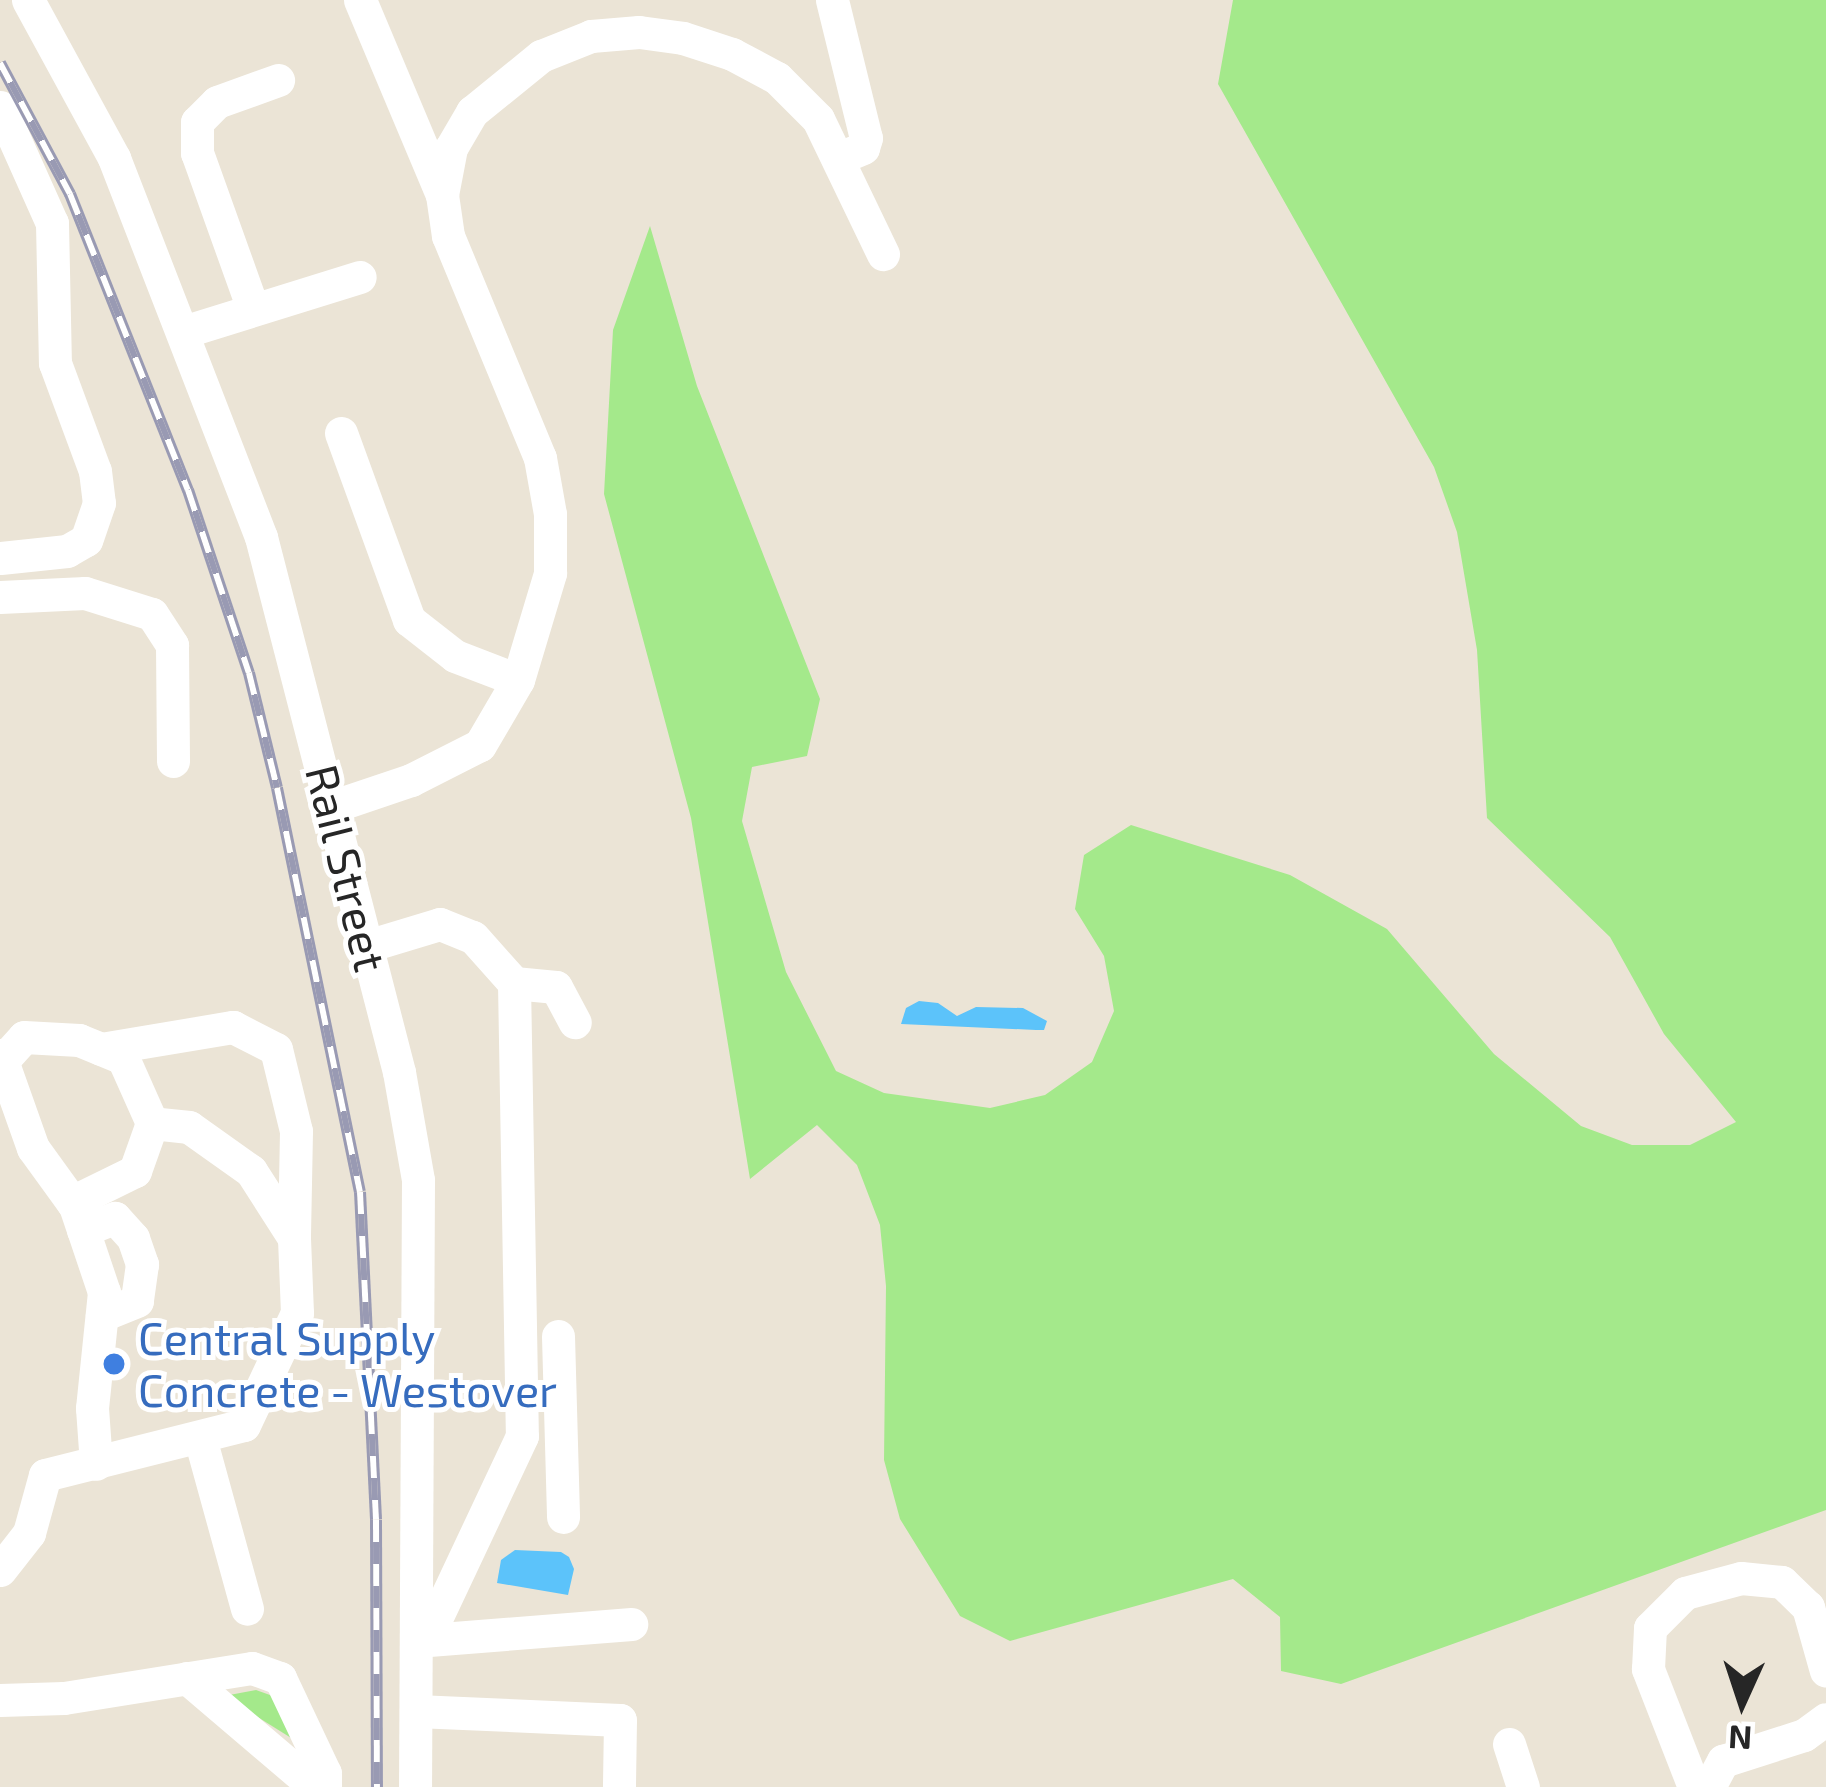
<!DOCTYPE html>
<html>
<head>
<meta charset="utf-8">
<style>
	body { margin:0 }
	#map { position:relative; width:1826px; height:1787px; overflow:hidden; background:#ebe4d6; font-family:"Exo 2",sans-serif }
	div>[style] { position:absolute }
	.green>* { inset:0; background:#a4e98b }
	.water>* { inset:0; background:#5cc3fa }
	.minor>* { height:33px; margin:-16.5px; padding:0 16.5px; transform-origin:16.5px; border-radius:16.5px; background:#fff }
	.rail>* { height:12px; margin-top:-6px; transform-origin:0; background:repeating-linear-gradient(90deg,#fff 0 22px,#999ab3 0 44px); box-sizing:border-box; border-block:3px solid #999ab3 }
	.dots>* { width:33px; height:33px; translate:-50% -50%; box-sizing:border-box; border:6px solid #fff; border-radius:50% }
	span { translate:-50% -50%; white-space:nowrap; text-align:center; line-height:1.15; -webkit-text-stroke:10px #fff; paint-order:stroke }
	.street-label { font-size:45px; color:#262626 }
	.shop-label { font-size:45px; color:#366cbe }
	.left { translate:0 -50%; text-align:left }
	.north { position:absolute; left:1682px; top:1643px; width:120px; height:120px; -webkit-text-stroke:9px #fff; paint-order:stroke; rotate:183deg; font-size:33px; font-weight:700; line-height:48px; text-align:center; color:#262626 }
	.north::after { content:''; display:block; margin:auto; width:42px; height:54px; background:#262626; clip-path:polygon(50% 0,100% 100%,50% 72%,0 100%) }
</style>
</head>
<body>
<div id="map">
	<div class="green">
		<div style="clip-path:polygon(1233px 0,1826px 0,1826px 1510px,1341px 1684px,1281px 1671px,1280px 1617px,1233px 1579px,1010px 1641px,960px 1616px,900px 1519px,884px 1460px,886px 1286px,880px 1225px,857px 1165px,817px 1125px,750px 1179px,691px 818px,604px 494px,613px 330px,650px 226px,697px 386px,820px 699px,807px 756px,752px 767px,742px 821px,786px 972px,836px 1071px,884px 1093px,990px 1108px,1045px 1095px,1092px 1062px,1114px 1011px,1104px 956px,1075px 909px,1084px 855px,1131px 825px,1290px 875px,1387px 929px,1494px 1054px,1581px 1126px,1632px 1145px,1690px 1145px,1736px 1122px,1664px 1034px,1610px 937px,1487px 818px,1477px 650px,1457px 532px,1434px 467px,1218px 84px)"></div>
		<div style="clip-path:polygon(256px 1690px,281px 1699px,296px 1741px,224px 1696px)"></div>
	</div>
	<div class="water">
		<div style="clip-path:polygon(919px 1001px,938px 1003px,957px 1016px,976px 1007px,1023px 1008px,1047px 1021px,1044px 1030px,1036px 1030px,901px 1024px,906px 1008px)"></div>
		<div style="clip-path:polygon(515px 1550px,561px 1552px,569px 1557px,574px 1569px,568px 1595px,497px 1583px,501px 1560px)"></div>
	</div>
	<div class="minor">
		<div style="left:28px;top:0;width:180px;rotate:61.4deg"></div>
		<div style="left:114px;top:158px;width:407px;rotate:68.8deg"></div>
		<div style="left:261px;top:537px;width:553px;rotate:75.54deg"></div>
		<div style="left:399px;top:1072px;width:110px;rotate:80deg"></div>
		<div style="left:418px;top:1180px;width:607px;rotate:90.28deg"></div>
		<div style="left:360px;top:0;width:212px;rotate:67.2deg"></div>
		<div style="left:832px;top:0;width:142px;rotate:76.2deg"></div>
		<div style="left:866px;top:138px;width:10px;rotate:107deg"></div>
		<div style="left:863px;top:148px;width:26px;rotate:157deg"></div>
		<div style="left:0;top:107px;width:127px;rotate:65.9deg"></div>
		<div style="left:52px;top:223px;width:140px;rotate:88.8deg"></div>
		<div style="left:55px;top:363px;width:115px;rotate:69.7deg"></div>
		<div style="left:95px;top:471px;width:32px;rotate:83deg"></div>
		<div style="left:99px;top:503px;width:39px;rotate:109deg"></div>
		<div style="left:86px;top:540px;width:22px;rotate:150deg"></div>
		<div style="left:67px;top:551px;width:67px;rotate:174deg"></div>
		<div style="left:253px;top:309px;width:166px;rotate:-109.7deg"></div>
		<div style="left:197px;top:153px;width:31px;rotate:-90deg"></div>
		<div style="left:197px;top:122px;width:28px;rotate:-45deg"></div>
		<div style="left:217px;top:102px;width:65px;rotate:-19.8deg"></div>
		<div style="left:183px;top:332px;width:185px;rotate:-17.3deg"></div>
		<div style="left:341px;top:433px;width:199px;rotate:70deg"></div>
		<div style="left:409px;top:620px;width:58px;rotate:38deg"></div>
		<div style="left:455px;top:656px;width:67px;rotate:20.9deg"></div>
		<div style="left:0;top:597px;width:85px;rotate:-2.7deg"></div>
		<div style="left:85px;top:593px;width:70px;rotate:17.4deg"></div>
		<div style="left:152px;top:614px;width:37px;rotate:57deg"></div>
		<div style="left:172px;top:645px;width:116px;rotate:89.5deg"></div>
		<div style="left:331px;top:807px;width:84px;rotate:-18.6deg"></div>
		<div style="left:411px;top:780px;width:77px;rotate:-26.9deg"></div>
		<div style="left:480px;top:745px;width:75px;rotate:-59.7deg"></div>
		<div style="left:518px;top:680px;width:112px;rotate:-73.3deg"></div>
		<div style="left:550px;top:573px;width:59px;rotate:-90deg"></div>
		<div style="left:550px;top:514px;width:57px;rotate:-100.1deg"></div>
		<div style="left:540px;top:458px;width:240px;rotate:-112.5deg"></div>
		<div style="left:448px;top:236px;width:41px;rotate:-98.3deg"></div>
		<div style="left:442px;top:195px;width:48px;rotate:-79.2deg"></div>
		<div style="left:451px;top:148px;width:42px;rotate:-59.7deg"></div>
		<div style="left:472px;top:112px;width:89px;rotate:-39.1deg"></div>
		<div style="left:541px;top:56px;width:54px;rotate:-21.8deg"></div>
		<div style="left:591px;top:36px;width:48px;rotate:-4.8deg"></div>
		<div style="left:639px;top:32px;width:44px;rotate:7.8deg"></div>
		<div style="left:683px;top:38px;width:52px;rotate:18.1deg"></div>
		<div style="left:732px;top:54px;width:51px;rotate:28.1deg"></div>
		<div style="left:777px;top:78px;width:58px;rotate:45deg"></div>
		<div style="left:818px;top:119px;width:150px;rotate:64.3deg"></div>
		<div style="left:367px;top:946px;width:76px;rotate:-16.8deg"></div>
		<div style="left:440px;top:924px;width:35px;rotate:22deg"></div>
		<div style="left:473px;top:937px;width:62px;rotate:48.3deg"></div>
		<div style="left:514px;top:983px;width:453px;rotate:89deg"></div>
		<div style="left:522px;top:1436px;width:225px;rotate:115.2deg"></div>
		<div style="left:514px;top:983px;width:42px;rotate:5.4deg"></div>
		<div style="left:556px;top:987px;width:40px;rotate:62deg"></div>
		<div style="left:101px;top:1049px;width:134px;rotate:-9.5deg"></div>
		<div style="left:233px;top:1027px;width:48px;rotate:27.1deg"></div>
		<div style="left:276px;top:1049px;width:84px;rotate:76.3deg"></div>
		<div style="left:296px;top:1131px;width:107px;rotate:91.1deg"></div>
		<div style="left:0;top:1055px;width:99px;rotate:70.5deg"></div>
		<div style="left:33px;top:1148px;width:72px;rotate:54.1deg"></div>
		<div style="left:75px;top:1206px;width:91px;rotate:71.4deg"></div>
		<div style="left:104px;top:1292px;width:117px;rotate:95.9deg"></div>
		<div style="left:92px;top:1408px;width:56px;rotate:85.9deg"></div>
		<div style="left:5px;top:1058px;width:28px;rotate:-48deg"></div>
		<div style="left:24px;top:1037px;width:55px;rotate:3.1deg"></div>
		<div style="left:79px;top:1040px;width:48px;rotate:22.2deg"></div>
		<div style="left:123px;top:1058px;width:71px;rotate:66deg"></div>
		<div style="left:152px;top:1123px;width:51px;rotate:109.5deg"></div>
		<div style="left:135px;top:1171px;width:70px;rotate:153.8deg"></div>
		<div style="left:83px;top:1230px;width:34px;rotate:-21deg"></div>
		<div style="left:115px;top:1218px;width:27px;rotate:48deg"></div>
		<div style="left:133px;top:1238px;width:28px;rotate:71deg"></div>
		<div style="left:142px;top:1264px;width:37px;rotate:98deg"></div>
		<div style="left:137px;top:1301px;width:38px;rotate:158deg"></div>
		<div style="left:558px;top:1336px;width:181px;rotate:88.4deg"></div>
		<div style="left:200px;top:1438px;width:177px;rotate:74.6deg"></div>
		<div style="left:0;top:1570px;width:47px;rotate:-51.9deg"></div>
		<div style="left:29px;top:1533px;width:60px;rotate:-74.6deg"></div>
		<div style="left:45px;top:1475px;width:205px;rotate:-14.1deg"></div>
		<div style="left:244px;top:1425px;width:124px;rotate:-64.7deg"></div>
		<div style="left:297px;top:1313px;width:75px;rotate:-92.3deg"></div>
		<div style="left:294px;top:1238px;width:80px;rotate:-122.7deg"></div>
		<div style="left:251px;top:1171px;width:76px;rotate:-144.6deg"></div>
		<div style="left:189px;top:1127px;width:37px;rotate:-174deg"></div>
		<div style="left:416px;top:1641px;width:216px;rotate:-4.5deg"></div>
		<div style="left:187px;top:1678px;width:168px;rotate:40.4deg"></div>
		<div style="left:0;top:1700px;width:64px;rotate:-1.8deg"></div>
		<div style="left:64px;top:1698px;width:190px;rotate:-9.1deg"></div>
		<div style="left:252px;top:1668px;width:30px;rotate:20deg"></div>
		<div style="left:280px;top:1678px;width:105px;rotate:64.7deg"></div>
		<div style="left:325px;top:1773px;width:14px;rotate:90deg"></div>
		<div style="left:416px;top:1711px;width:204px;rotate:2.5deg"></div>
		<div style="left:620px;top:1720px;width:67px;rotate:90.9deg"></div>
		<div style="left:1509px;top:1744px;width:45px;rotate:72deg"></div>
		<div style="left:1694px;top:1787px;width:127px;rotate:-111.3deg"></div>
		<div style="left:1648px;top:1669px;width:41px;rotate:-87.2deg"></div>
		<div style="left:1650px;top:1628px;width:49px;rotate:-45deg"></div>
		<div style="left:1685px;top:1593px;width:58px;rotate:-15deg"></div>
		<div style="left:1741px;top:1578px;width:41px;rotate:5.6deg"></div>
		<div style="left:1782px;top:1582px;width:36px;rotate:44deg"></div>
		<div style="left:1808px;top:1607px;width:66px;rotate:74.3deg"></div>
		<div style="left:1709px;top:1787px;width:30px;rotate:-62deg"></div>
		<div style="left:1723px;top:1761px;width:85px;rotate:-17.8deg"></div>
		<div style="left:1804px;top:1735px;width:27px;rotate:-36deg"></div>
	</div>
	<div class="rail">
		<div style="left:0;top:63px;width:149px;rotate:61.9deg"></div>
		<div style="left:70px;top:194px;width:319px;rotate:68.3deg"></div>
		<div style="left:188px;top:490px;width:193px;rotate:71.6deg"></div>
		<div style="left:249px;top:673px;width:118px;rotate:76.3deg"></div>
		<div style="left:277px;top:788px;width:412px;rotate:78.4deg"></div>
		<div style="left:360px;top:1192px;width:328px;rotate:87.2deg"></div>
		<div style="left:376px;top:1520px;width:267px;rotate:89.8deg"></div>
	</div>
	<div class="dots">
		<div style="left:114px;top:1364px;background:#3f7fe0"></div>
	</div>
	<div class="street-label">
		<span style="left:347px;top:868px;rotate:76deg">Rail Street</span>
	</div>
	<div class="shop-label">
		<span class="left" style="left:138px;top:1364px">Central Supply<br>Concrete - Westover</span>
	</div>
	<div class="north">N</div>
</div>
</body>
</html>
